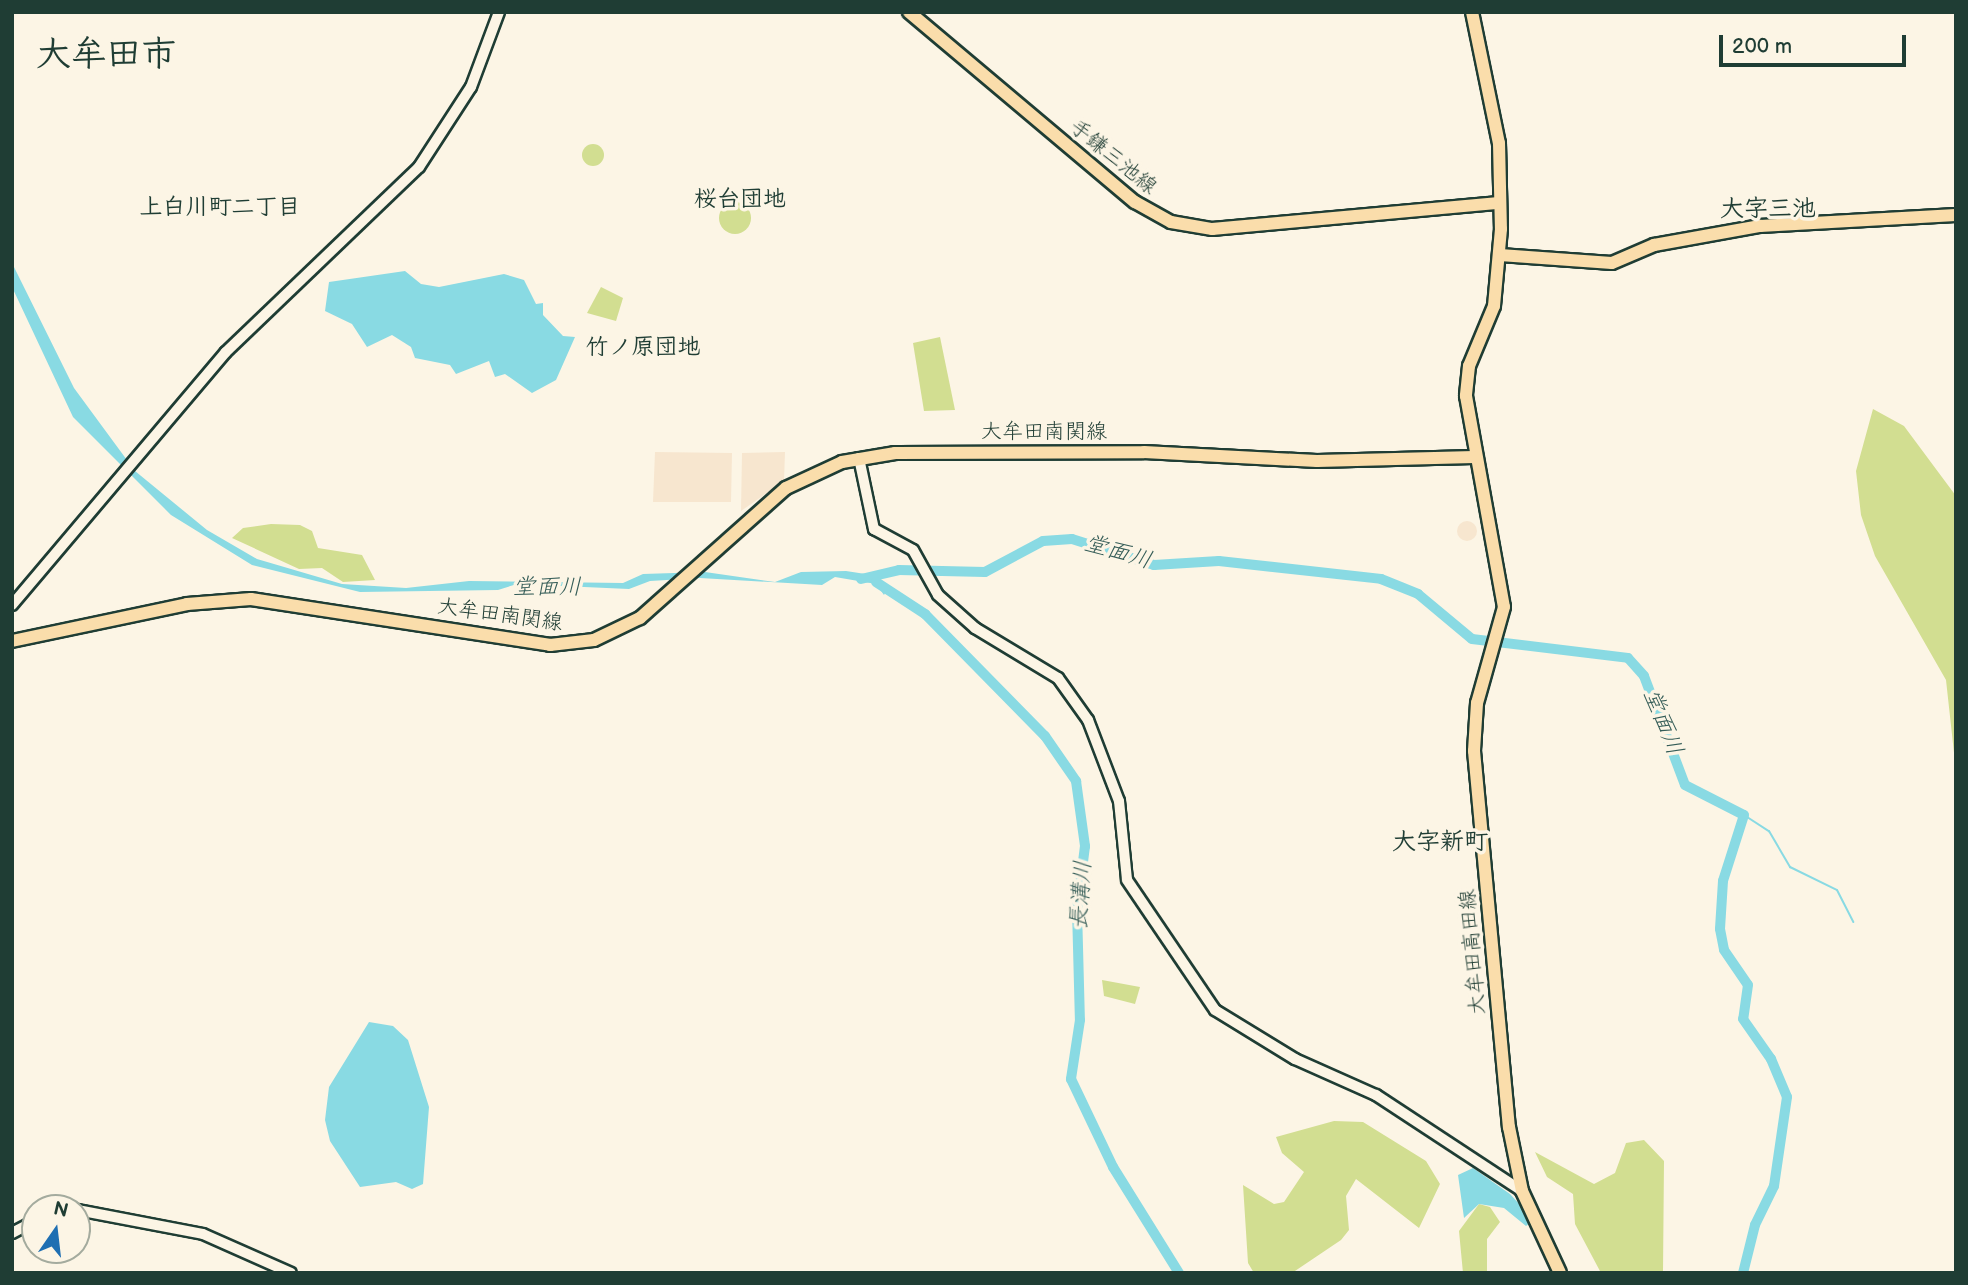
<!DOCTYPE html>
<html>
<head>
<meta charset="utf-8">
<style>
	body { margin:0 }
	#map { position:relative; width:1968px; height:1285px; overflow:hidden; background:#fcf5e5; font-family:"Balsamiq Sans","Klee One",sans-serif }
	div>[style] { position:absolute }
	.built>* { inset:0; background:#f7e6cf }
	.round { border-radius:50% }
	.green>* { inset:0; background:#d2de91 }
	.water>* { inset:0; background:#89dae3 }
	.stream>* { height:2px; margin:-1px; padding:0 1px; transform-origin:1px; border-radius:1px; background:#89dae3 }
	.river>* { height:10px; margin:-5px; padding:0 5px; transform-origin:5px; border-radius:5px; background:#89dae3 }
	.roads { filter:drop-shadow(2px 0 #1f3d34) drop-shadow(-2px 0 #1f3d34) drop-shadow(0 2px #1f3d34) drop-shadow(0 -2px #1f3d34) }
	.minor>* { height:10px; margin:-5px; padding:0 5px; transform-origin:5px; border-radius:5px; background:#fcf5e5 }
	.major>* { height:12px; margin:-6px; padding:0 6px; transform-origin:6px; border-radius:6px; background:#faddab }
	span { translate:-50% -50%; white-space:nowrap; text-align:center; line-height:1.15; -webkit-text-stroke:7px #fcf5e5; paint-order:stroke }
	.street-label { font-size:21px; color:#1f3d34 }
	.neighbourhood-label { font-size:23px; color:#1f3d34; font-weight:700 }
	.water-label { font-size:23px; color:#345c57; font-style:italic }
	.quarter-label { font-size:24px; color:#1f3d34; font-weight:700 }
	.town-label { font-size:35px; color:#1f3d34; font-weight:700 }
	.frame { position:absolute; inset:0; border:14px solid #1f3d34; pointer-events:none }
	.north { position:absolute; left:21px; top:1194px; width:70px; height:70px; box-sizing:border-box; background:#fcf5e5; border:2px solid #a4ab9e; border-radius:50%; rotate:14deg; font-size:19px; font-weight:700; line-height:28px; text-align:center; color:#1f3d34 }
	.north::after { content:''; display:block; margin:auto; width:24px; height:32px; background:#1f6fb2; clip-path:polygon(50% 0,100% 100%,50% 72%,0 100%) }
	.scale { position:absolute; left:1719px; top:35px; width:187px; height:32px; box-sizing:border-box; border:4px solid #1f3d34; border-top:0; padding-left:9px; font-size:21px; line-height:24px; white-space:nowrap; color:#1f3d34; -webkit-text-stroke:5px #fcf5e5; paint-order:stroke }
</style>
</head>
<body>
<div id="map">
	<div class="built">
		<div style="clip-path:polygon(655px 452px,732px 453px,731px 502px,653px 502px)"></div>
		<div style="clip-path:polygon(785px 452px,784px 481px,741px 511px,742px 453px)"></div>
		<div class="round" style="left:1457px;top:521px;width:20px;height:20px"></div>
	</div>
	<div class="green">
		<div class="round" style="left:582px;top:144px;width:22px;height:22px"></div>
		<div class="round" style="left:719px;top:202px;width:32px;height:32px"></div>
		<div style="clip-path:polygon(601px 287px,623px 298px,616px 321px,587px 313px)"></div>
		<div style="clip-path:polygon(940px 337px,955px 410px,924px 411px,913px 343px)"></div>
		<div style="clip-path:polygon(1873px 409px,1904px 426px,1956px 496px,1956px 771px,1946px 680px,1875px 556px,1861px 515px,1856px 471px)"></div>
		<div style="clip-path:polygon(271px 524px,300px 525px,312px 531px,318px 548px,362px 555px,375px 580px,343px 582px,322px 568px,299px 569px,232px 538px,243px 528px)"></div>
		<div style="clip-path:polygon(1102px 980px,1140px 987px,1135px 1004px,1104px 996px)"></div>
		<div style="clip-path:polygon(1334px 1121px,1363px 1122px,1426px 1161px,1440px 1184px,1419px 1228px,1356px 1179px,1346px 1196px,1349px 1230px,1341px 1240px,1292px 1273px,1254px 1273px,1248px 1263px,1243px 1185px,1274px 1204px,1284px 1202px,1304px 1172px,1282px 1153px,1276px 1137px)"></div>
		<div style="clip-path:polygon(1644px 1140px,1664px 1161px,1663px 1273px,1601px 1273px,1575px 1224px,1573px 1194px,1547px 1177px,1535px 1152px,1594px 1184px,1615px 1173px,1626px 1143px)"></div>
		<div style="clip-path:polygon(1479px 1204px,1490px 1207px,1500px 1222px,1487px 1239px,1487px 1273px,1463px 1273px,1459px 1231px)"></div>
	</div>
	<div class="water">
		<div style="clip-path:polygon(12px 263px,74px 388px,135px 471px,207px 530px,257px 559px,342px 584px,406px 588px,469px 581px,623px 583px,643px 574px,705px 572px,775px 582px,801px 572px,846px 571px,872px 575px,887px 589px,884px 595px,876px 584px,835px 577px,822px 585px,700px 578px,650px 581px,629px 589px,517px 584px,498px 590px,360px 592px,252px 565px,171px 515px,73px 417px,12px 287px)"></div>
		<div style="clip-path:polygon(405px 271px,421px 284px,439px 287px,504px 274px,524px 280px,536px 304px,543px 303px,543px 315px,563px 336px,575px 337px,556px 380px,532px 393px,505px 374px,495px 377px,489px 361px,456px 374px,450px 365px,415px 358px,411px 347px,392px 335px,367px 347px,352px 324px,325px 311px,329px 282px)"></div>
		<div style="clip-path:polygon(369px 1022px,393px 1026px,408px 1040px,429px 1107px,423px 1184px,412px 1189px,396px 1182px,360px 1187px,330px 1141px,325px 1120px,329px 1087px)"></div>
		<div style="clip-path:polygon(1473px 1168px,1510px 1194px,1534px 1220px,1526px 1226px,1504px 1208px,1479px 1204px,1464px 1218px,1458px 1175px)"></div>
	</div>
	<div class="stream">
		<div style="left:1744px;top:815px;width:30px;rotate:33deg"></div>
		<div style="left:1769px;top:831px;width:42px;rotate:59.7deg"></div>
		<div style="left:1790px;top:867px;width:52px;rotate:26.1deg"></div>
		<div style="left:1837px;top:890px;width:36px;rotate:63deg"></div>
	</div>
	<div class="river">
		<div style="left:861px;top:579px;width:39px;rotate:-13deg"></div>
		<div style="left:899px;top:570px;width:86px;rotate:1.3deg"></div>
		<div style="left:985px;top:572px;width:66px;rotate:-28.1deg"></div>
		<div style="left:1043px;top:541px;width:29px;rotate:-4deg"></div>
		<div style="left:1072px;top:539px;width:86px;rotate:17.6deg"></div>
		<div style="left:1154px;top:565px;width:65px;rotate:-3.5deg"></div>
		<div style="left:1219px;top:561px;width:163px;rotate:6.3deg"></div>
		<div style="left:1381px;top:579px;width:40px;rotate:22deg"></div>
		<div style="left:1418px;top:594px;width:70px;rotate:39.8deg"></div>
		<div style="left:1472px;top:639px;width:157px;rotate:6.9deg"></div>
		<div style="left:1628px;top:658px;width:24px;rotate:48deg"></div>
		<div style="left:1644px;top:676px;width:116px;rotate:69.4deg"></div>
		<div style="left:1685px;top:785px;width:66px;rotate:27deg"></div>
		<div style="left:1744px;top:815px;width:69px;rotate:107.7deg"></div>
		<div style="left:1723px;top:881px;width:48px;rotate:93.6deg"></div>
		<div style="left:1720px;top:929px;width:21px;rotate:79deg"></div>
		<div style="left:1724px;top:950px;width:42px;rotate:55.6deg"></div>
		<div style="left:1748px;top:985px;width:34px;rotate:98deg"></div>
		<div style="left:1743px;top:1019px;width:49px;rotate:55deg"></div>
		<div style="left:1771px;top:1059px;width:41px;rotate:67.2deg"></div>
		<div style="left:1787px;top:1097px;width:90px;rotate:98.3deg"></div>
		<div style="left:1774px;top:1186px;width:43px;rotate:116deg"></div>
		<div style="left:1755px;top:1225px;width:49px;rotate:104deg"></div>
		<div style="left:876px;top:582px;width:59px;rotate:33.1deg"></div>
		<div style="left:925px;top:614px;width:171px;rotate:45.5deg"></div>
		<div style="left:1045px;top:736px;width:55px;rotate:55.4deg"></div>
		<div style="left:1076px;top:781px;width:66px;rotate:82.1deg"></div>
		<div style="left:1085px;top:846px;width:64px;rotate:97.2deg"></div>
		<div style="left:1077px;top:909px;width:111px;rotate:88.5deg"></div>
		<div style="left:1080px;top:1020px;width:60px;rotate:98.7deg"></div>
		<div style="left:1071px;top:1079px;width:98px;rotate:64.5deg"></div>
		<div style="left:1113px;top:1167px;width:125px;rotate:58.1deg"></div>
	</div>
	<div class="roads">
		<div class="minor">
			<div style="left:859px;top:458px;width:73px;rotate:78.1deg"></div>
			<div style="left:874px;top:529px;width:44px;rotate:28.3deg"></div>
			<div style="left:913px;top:550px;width:51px;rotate:60.9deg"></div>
			<div style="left:938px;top:595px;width:50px;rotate:41.7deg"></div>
			<div style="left:975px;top:628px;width:97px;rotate:31.1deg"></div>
			<div style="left:1058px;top:678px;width:52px;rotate:54.5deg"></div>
			<div style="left:1088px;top:720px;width:87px;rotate:69.1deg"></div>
			<div style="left:1119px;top:801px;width:79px;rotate:84.2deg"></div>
			<div style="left:1127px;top:880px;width:157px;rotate:55.9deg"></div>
			<div style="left:1215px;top:1010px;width:94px;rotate:31.5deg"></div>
			<div style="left:1295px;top:1059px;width:89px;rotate:24deg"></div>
			<div style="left:1376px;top:1095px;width:175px;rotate:33.3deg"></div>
			<div style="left:12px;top:605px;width:331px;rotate:-49.8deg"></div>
			<div style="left:226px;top:352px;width:267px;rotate:-43.8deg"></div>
			<div style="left:419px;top:167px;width:95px;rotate:-57deg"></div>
			<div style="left:471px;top:87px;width:80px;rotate:-69.5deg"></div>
			<div style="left:67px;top:1208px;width:138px;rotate:10.8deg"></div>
			<div style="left:203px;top:1234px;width:96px;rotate:23.9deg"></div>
			<div style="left:12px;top:1233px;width:26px;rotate:-28deg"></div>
		</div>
		<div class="major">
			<div style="left:909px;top:12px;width:295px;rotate:40.1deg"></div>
			<div style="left:1135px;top:202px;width:41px;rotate:29.1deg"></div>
			<div style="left:1171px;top:222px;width:42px;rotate:9.7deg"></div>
			<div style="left:1212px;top:229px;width:288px;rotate:-5.2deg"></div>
			<div style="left:1472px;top:12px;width:134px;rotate:78.4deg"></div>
			<div style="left:1499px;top:143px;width:86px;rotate:88.7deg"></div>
			<div style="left:1501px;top:229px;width:77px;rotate:95.2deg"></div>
			<div style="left:1494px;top:306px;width:65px;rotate:112.6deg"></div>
			<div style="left:1469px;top:366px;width:30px;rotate:96deg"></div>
			<div style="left:1466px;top:396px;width:214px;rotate:79.8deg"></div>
			<div style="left:1504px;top:607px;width:100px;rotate:105.7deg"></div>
			<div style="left:1477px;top:703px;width:48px;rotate:93.6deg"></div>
			<div style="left:1474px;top:751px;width:378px;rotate:84.7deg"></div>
			<div style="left:1509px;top:1127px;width:65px;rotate:78.5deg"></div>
			<div style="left:1522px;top:1191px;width:90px;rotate:65.1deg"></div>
			<div style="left:1500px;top:255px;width:112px;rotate:4.1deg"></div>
			<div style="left:1612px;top:263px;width:46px;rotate:-23.2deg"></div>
			<div style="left:1654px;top:245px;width:108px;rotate:-10.2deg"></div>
			<div style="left:1760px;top:226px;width:196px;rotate:-3.2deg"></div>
			<div style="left:12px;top:641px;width:179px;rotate:-11.9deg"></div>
			<div style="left:187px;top:604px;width:64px;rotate:-4.5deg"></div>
			<div style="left:251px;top:599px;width:303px;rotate:8.7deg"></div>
			<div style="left:550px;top:645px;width:44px;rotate:-6.5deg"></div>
			<div style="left:594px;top:640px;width:51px;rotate:-25.6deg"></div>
			<div style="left:640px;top:618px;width:195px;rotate:-41.7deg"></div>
			<div style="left:786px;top:488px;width:62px;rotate:-24.9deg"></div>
			<div style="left:842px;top:462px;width:54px;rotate:-9.6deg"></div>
			<div style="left:895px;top:453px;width:249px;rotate:-0.2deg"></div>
			<div style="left:1144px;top:452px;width:173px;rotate:3deg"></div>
			<div style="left:1317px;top:461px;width:157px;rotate:-1.5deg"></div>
		</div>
	</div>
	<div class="street-label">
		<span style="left:1113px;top:157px;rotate:39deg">手鎌三池線</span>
		<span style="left:1044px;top:432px">大牟田南関線</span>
		<span style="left:500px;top:615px;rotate:8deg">大牟田南関線</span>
		<span style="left:1473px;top:952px;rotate:-95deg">大牟田高田線</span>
	</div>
	<div class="neighbourhood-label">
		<span style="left:740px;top:199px">桜台団地</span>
		<span style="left:220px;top:207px">上白川町二丁目</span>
		<span style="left:643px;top:347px">竹ノ原団地</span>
	</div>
	<div class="water-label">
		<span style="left:1118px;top:552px;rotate:16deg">堂面川</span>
		<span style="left:547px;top:587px">堂面川</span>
		<span style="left:1663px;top:722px;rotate:68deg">堂面川</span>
		<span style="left:1081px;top:895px;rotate:-86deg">長溝川</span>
	</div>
	<div class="quarter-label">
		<span style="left:1768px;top:209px">大字三池</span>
		<span style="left:1440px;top:842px">大字新町</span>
	</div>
	<div class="town-label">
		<span style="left:106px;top:55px">大牟田市</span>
	</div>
	<div class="frame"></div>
	<div class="north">N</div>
	<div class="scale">200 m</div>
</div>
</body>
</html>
